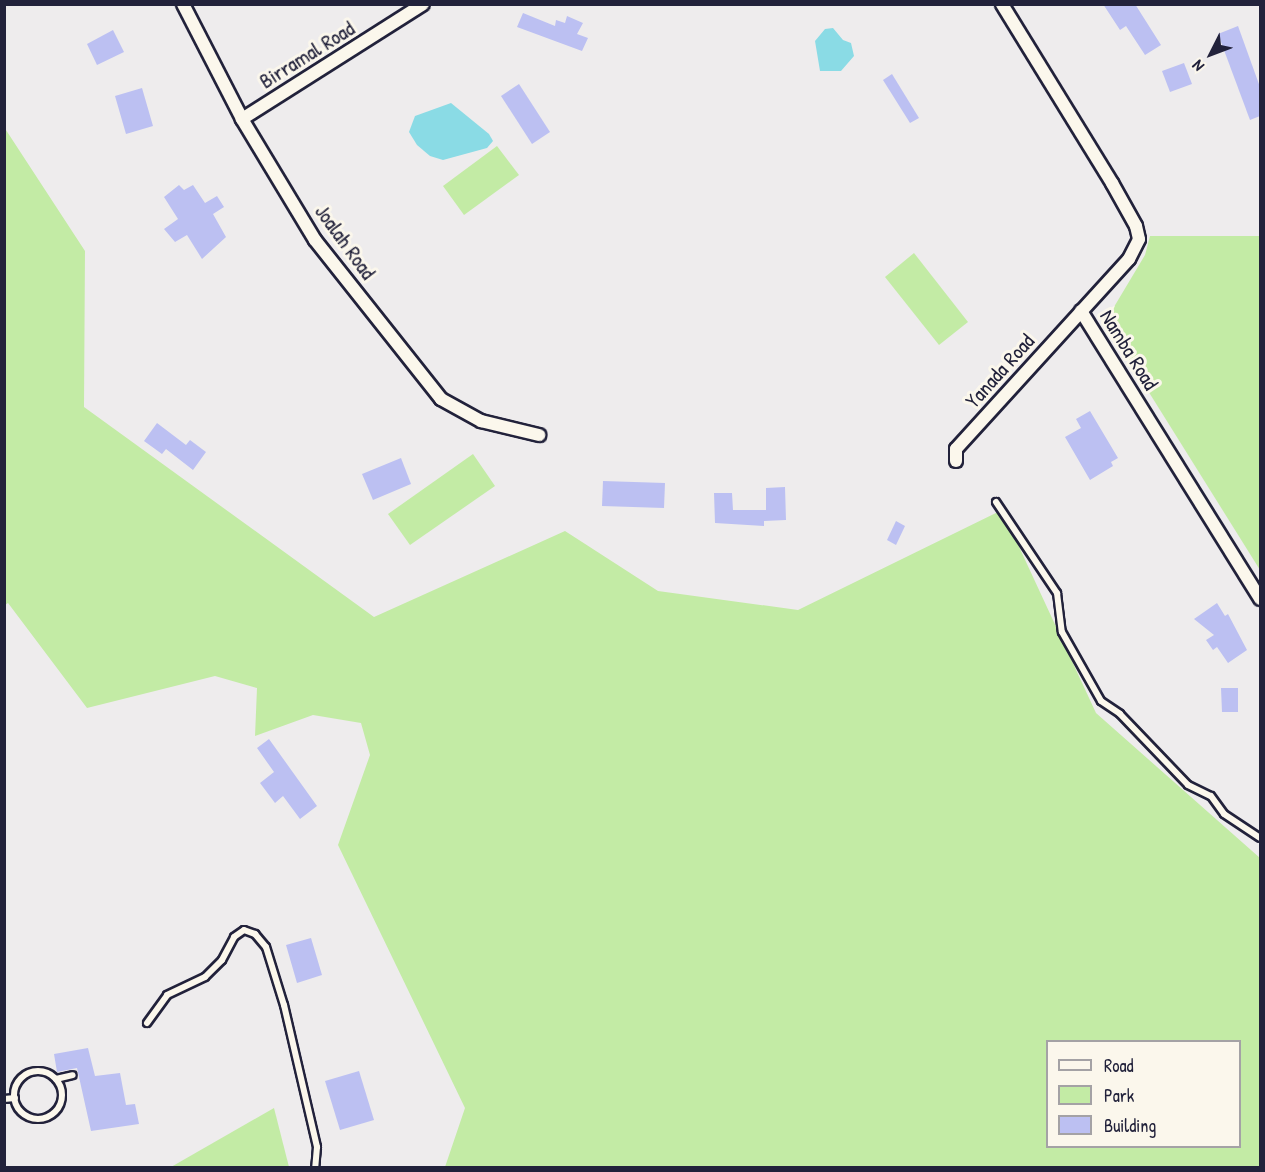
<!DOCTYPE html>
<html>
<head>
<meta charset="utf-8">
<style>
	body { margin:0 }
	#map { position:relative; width:1265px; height:1172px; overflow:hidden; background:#eeeced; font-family:"Patrick Hand",sans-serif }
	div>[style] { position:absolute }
	.green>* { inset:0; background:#c3eba5 }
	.water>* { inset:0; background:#8adbe5 }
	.building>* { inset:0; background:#bcc0f2 }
	.roads { filter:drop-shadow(2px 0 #22223b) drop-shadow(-2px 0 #22223b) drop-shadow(0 2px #22223b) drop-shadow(0 -2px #22223b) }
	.lane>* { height:6px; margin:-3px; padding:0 3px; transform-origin:3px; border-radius:3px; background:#fbf7ec }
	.lane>.ring { margin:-3px; padding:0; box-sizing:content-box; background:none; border:6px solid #fbf7ec; border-radius:50% }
	.street>* { height:12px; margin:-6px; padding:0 6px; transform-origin:6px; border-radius:6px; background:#fbf7ec }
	span { translate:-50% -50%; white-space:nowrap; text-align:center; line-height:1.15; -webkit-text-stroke:6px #fbf7ec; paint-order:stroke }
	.street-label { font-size:21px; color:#22223b }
	.frame { position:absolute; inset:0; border:6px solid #22223b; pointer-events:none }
	.legend { position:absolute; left:1046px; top:1040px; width:195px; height:108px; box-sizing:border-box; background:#fbf7ec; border:2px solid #a4a2a5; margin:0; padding:8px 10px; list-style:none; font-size:18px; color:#22223b }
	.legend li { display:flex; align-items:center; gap:12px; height:30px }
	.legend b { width:30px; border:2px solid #a4a2a5 }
	.north { position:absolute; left:1181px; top:24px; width:60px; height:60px; -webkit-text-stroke:4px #fbf7ec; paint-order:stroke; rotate:228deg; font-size:16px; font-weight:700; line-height:24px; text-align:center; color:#22223b }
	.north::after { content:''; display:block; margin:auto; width:21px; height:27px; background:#22223b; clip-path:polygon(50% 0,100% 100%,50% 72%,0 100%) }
</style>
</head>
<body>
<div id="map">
	<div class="green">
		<div style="clip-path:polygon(evenodd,4px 127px,85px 251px,84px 407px,374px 617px,565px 531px,658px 591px,798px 610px,1002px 510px,1096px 713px,1260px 858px,1260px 1167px,445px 1167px,465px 1108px,338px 845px,370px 755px,361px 723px,313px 715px,255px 736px,257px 688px,215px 676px,87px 708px,8px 603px,5px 605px,4px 127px,1048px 1042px,1240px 1042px,1240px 1146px,1048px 1146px,1048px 1042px)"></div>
		<div style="clip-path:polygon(497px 146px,519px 175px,464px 215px,443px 186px)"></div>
		<div style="clip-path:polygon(1150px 236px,1260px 236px,1260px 570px,1105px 322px,1145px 255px)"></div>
		<div style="clip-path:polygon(914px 253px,968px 322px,939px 345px,885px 277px)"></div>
		<div style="clip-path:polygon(473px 454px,495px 486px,410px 545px,388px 514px)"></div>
		<div style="clip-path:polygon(274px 1108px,289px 1167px,171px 1167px)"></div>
	</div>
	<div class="water">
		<div style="clip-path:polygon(833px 28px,843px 40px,851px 43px,854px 56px,841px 71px,820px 71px,815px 41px,825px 29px)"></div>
		<div style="clip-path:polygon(451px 103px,489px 134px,493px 141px,487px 148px,443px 160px,430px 156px,417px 145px,409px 132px,415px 116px)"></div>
	</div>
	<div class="building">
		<div style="clip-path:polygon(1103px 4px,1135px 4px,1161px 45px,1145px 55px,1126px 26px,1120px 30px)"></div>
		<div style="clip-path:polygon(523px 13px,555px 26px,556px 20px,565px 23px,567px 16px,583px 23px,577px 34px,588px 38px,582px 51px,517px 27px)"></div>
		<div style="clip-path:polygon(1238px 26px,1260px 87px,1260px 116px,1250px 120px,1218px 34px)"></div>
		<div style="clip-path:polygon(113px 30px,124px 52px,97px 65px,87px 44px)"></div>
		<div style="clip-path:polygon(1184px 63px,1192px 84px,1170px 92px,1162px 71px)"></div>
		<div style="clip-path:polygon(892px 74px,919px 118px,910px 123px,883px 80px)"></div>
		<div style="clip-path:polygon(519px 84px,550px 132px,532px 144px,501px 96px)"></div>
		<div style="clip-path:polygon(142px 88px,153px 126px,126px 134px,115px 96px)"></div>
		<div style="clip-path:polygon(179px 185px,184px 190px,193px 185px,205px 203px,217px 196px,224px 207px,213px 214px,226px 237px,202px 259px,187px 235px,175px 242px,164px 229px,178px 219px,164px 197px)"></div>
		<div style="clip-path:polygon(1090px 411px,1118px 458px,1111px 462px,1113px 466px,1090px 480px,1065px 437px,1081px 428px,1076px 419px)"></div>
		<div style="clip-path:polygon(157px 423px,186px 445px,190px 440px,206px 452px,193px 470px,166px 449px,162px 454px,144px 441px)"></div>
		<div style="clip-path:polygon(401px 458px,411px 484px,373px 500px,362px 474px)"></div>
		<div style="clip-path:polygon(603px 481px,665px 483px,664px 508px,602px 506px)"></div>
		<div style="clip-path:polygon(785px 487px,786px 520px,764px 521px,764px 526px,715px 523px,714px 493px,732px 493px,733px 510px,766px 510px,766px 488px)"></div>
		<div style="clip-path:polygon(896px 521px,905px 526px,896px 545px,887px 540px)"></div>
		<div style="clip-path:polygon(1217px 603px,1225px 616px,1228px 614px,1247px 650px,1228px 663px,1217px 647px,1213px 650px,1206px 640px,1214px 635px,1194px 619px)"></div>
		<div style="clip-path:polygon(1221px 688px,1238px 688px,1238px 712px,1222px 712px)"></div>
		<div style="clip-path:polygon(269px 739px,317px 806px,300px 819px,283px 796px,275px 803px,260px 783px,274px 772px,257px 748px)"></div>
		<div style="clip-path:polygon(311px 938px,322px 975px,297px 983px,286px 945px)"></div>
		<div style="clip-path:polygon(88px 1048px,95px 1076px,120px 1073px,126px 1105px,135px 1104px,139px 1124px,91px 1131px,77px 1068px,57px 1072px,54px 1054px)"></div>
		<div style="clip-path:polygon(359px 1071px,374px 1120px,340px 1130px,325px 1081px)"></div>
	</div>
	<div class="roads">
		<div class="lane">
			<div style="left:996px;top:502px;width:110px;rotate:56.2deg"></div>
			<div style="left:1057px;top:593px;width:39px;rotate:83deg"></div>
			<div style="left:1062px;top:632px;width:79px;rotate:60.5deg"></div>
			<div style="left:1101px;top:701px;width:23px;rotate:34deg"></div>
			<div style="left:1120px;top:714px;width:98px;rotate:46.2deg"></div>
			<div style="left:1188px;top:785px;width:25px;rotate:26deg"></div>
			<div style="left:1211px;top:796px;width:22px;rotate:54deg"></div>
			<div style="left:1224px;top:814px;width:43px;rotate:33.7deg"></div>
			<div style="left:147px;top:1023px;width:34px;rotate:-54deg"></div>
			<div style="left:167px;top:995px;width:42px;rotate:-25.3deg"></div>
			<div style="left:205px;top:977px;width:24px;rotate:-45deg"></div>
			<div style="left:222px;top:960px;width:26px;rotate:-62deg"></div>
			<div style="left:234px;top:937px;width:12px;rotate:-35deg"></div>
			<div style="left:244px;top:930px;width:12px;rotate:20deg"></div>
			<div style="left:255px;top:934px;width:17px;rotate:50deg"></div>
			<div style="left:266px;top:947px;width:61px;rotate:72.8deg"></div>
			<div style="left:284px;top:1005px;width:146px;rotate:76.9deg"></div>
			<div style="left:317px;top:1147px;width:21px;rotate:95deg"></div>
			<div class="ring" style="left:14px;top:1071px;width:42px;height:42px"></div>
			<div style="left:56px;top:1079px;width:17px;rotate:-13deg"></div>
			<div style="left:4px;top:1099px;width:11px;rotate:-5deg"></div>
		</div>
		<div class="street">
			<div style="left:183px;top:4px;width:129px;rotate:62.8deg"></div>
			<div style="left:242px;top:119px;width:141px;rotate:58.9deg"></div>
			<div style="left:315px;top:240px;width:203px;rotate:51.6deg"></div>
			<div style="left:441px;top:399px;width:46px;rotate:28.8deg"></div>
			<div style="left:481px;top:421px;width:60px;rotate:13.6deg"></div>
			<div style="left:242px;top:119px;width:214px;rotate:-32.4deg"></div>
			<div style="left:1081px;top:311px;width:339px;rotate:58.1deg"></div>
			<div style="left:956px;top:461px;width:12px;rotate:-90deg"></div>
			<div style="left:956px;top:449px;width:257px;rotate:-47.7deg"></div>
			<div style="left:1129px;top:259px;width:22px;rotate:-63deg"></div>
			<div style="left:1139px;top:239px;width:13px;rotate:-103deg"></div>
			<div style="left:1136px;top:226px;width:49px;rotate:-119.2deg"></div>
			<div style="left:1112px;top:183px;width:210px;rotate:-121.6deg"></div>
		</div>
	</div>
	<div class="street-label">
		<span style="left:307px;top:55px;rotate:-32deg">Birramal Road</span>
		<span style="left:345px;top:242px;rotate:54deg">Joalah Road</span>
		<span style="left:1129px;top:350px;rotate:58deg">Namba Road</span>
		<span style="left:1000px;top:371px;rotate:-48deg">Yanada Road</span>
	</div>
	<div class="frame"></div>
	<ul class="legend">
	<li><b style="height:8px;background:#fbf7ec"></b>Road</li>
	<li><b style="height:16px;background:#c3eba5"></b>Park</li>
	<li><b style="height:16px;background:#bcc0f2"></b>Building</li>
	</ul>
	<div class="north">N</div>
</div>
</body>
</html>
